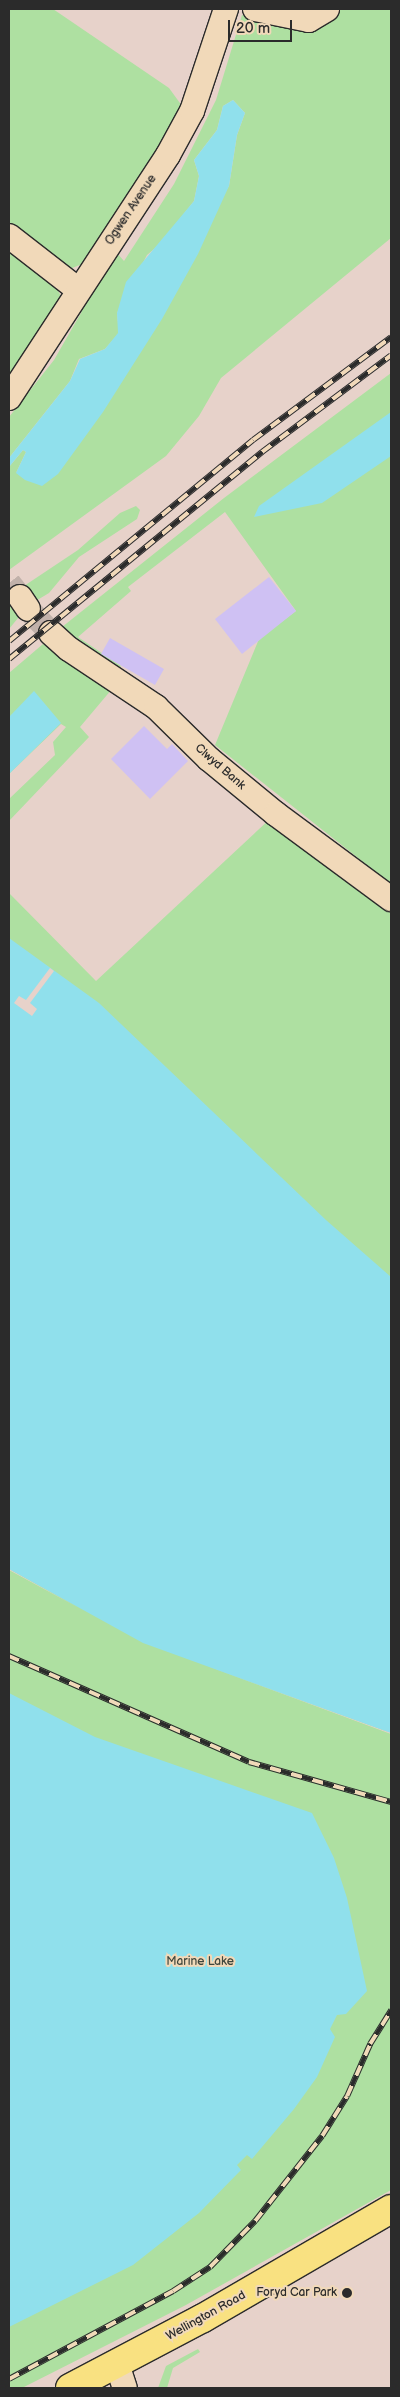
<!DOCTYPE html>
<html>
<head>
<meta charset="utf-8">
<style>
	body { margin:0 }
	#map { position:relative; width:400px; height:2397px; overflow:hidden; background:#e7d2ca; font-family:"Balsamiq Sans",sans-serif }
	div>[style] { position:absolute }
	.green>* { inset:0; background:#aee0a1 }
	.water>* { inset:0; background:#90e0ec }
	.pier>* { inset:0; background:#e7d2ca }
	.building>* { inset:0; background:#cfc1f3 }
	.minor-tunnel>* { height:24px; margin-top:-12px; transform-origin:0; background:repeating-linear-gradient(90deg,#c1b1aa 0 24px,transparent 0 36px) }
	.roads { filter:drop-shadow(1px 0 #2b2b2b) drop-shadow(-1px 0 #2b2b2b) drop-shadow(0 1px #2b2b2b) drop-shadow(0 -1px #2b2b2b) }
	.minor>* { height:24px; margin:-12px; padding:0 12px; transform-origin:12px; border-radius:12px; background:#f1d9b9 }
	.major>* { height:28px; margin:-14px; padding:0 14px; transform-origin:14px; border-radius:14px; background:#f9e181 }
	.tram>* { height:1px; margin:-0.5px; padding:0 0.5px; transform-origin:0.5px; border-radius:0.5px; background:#2b2b2b }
	.rail>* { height:5.5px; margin-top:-2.75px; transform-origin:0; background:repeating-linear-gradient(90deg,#f1d9b9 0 11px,#2b2b2b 0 22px); box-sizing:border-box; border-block:1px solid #2b2b2b }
	.dots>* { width:14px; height:14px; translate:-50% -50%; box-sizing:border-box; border:2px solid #f1d9b9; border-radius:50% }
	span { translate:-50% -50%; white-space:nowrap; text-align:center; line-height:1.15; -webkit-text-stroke:4px #f1d9b9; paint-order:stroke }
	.street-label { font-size:12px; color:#2b2b2b }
	.park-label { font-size:12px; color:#3f463d }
	.poi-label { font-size:12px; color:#2b2b2b }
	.right { translate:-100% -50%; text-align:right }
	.frame { position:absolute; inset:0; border:10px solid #2b2b2b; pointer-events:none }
	.scale { position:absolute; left:228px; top:20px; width:64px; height:22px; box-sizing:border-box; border:2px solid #2b2b2b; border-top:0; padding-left:6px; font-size:15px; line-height:18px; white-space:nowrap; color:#2b2b2b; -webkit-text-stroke:4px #f1d9b9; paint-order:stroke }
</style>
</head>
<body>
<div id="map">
	<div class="green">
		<div style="clip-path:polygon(9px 9px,53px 9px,169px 88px,185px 110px,85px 263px,72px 268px,65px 266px,9px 223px)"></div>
		<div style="clip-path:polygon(338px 9px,391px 9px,391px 238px,221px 378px,199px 416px,166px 456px,9px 570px,9px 467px,23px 450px,26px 452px,16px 473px,229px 186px,237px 135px,245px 113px,233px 100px,223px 106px,217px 130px,194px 160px,199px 176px,194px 201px,160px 244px,147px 255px,117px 313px,119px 333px,105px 349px,79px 359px,70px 381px,9px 458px,9px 417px,54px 360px,81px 313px,88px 290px,117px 253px,124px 261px,174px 184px,216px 100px,242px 15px,298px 28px)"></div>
		<div style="clip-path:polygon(12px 251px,56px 287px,62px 298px,9px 382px,9px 255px)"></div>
		<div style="clip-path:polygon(391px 373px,391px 884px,215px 745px,259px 639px,296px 611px,225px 512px,128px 587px,131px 591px,78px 637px,121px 666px,117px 673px,57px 631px,224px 498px)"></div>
		<div style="clip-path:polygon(136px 506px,140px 510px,137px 519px,79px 557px,49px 593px,34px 602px,24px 590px,24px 586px,78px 550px,120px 513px)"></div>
		<div style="clip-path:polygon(9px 601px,13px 601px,23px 612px,9px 629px)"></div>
		<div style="clip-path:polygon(43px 644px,112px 689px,80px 727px,89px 737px,9px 821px,9px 799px,55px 755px,53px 742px,66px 727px,61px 724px,9px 774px,9px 673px)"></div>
		<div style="clip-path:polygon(272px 817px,391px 908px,391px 1358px,9px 996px,9px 893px,96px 981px)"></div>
		<div style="clip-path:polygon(9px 1569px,391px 1733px,202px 1664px,391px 1734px,391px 2190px,186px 2305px,22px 2388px,9px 2388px,9px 1570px,79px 1608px)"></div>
		<div style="clip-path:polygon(198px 2349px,200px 2352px,173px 2368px,167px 2388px,158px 2388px,166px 2366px)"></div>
	</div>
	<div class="water">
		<div style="clip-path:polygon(233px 100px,245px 113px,237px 135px,229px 186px,198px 254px,162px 319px,103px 412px,58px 474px,42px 486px,25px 480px,16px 473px,26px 452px,23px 450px,9px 467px,9px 458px,70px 381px,80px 359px,105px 349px,118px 333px,117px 313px,126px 282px,194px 201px,199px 176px,194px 160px,217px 130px,223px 106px)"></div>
		<div style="clip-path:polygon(391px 412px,391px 456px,322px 503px,254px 517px,259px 506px)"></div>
		<div style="clip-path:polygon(34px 691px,61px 723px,9px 774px,9px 717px)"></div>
		<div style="clip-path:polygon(9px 938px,99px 1003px,326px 1220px,391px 1277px,391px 1733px,143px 1643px,9px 1569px)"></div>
		<div style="clip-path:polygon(9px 1693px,95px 1737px,312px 1813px,334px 1858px,347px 1898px,367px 1991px,346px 2014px,337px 2015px,330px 2029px,335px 2037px,317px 2077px,294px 2109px,252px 2159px,247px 2155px,237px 2165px,241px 2170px,199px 2213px,133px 2265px,9px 2327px)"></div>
	</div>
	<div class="pier">
		<div style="clip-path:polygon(50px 968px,54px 971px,30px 1003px,37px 1009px,32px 1016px,14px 1003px,19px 996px,26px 1000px)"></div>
	</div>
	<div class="building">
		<div style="clip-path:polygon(269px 577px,296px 611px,242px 654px,215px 619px)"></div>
		<div style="clip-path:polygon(110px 638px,164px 669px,155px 685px,101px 654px)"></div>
		<div style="clip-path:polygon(144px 726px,167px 749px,172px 744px,188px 761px,150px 799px,111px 759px)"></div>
	</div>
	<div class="minor-tunnel">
		<div style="left:9px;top:583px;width:18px;rotate:52deg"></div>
		<div style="left:28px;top:609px;width:33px;rotate:46deg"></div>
	</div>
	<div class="roads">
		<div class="minor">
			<div style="left:255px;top:9px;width:55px;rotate:11.5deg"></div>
			<div style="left:309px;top:20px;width:21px;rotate:-31deg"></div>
			<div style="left:9px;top:236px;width:86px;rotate:37.9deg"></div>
			<div style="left:9px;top:398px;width:290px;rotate:-56.8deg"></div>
			<div style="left:168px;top:155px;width:50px;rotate:-61.4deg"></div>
			<div style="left:192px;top:111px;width:108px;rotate:-71.6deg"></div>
			<div style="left:20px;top:597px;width:14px;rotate:56deg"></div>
			<div style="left:51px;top:633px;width:24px;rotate:42deg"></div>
			<div style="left:69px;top:649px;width:105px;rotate:33.7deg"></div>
			<div style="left:156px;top:707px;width:74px;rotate:44.5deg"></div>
			<div style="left:209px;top:759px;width:87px;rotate:39.4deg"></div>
			<div style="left:276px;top:814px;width:143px;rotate:36.5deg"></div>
			<div style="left:117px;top:2364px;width:25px;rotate:72deg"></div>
		</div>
		<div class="major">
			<div style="left:70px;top:2388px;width:150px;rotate:-27.8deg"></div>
			<div style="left:203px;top:2318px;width:217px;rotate:-30.1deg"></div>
		</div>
	</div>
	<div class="tram">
		<div style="left:9px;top:1656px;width:262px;rotate:23.8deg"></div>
		<div style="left:249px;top:1762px;width:148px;rotate:15.7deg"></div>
		<div style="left:9px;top:2379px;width:186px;rotate:-28.2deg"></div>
		<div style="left:173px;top:2291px;width:44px;rotate:-33deg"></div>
		<div style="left:210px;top:2267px;width:64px;rotate:-45.6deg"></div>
		<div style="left:255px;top:2221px;width:108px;rotate:-51.8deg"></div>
		<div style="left:322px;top:2136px;width:47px;rotate:-58deg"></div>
		<div style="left:347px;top:2096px;width:57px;rotate:-66.1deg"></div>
		<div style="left:370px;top:2044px;width:40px;rotate:-58deg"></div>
	</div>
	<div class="rail">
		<div style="left:9px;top:641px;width:316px;rotate:-39.5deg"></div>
		<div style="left:253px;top:440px;width:172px;rotate:-36.7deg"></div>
		<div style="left:9px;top:659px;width:327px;rotate:-39.3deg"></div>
		<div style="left:262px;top:452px;width:161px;rotate:-36.9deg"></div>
		<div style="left:9px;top:1656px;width:262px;rotate:23.8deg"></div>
		<div style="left:249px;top:1762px;width:148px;rotate:15.7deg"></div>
		<div style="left:9px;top:2379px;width:186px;rotate:-28.2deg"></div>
		<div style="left:173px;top:2291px;width:44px;rotate:-33deg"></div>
		<div style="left:210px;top:2267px;width:64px;rotate:-45.6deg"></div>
		<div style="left:255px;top:2221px;width:108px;rotate:-51.8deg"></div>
		<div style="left:322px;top:2136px;width:47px;rotate:-58deg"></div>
		<div style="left:347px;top:2096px;width:57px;rotate:-66.1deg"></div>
		<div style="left:370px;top:2044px;width:40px;rotate:-58deg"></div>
	</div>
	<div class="dots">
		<div style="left:347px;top:2293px;background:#2b2b2b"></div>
	</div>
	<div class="street-label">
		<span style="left:131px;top:210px;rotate:-56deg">Ogwen Avenue</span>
		<span style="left:220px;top:767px;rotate:41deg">Clwyd Bank</span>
		<span style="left:206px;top:2316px;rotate:-29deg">Wellington Road</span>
	</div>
	<div class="park-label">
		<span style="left:200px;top:1962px">Marine Lake</span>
	</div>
	<div class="poi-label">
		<span class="right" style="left:337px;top:2293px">Foryd Car Park</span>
	</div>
	<div class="frame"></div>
	<div class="scale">20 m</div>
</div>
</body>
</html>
